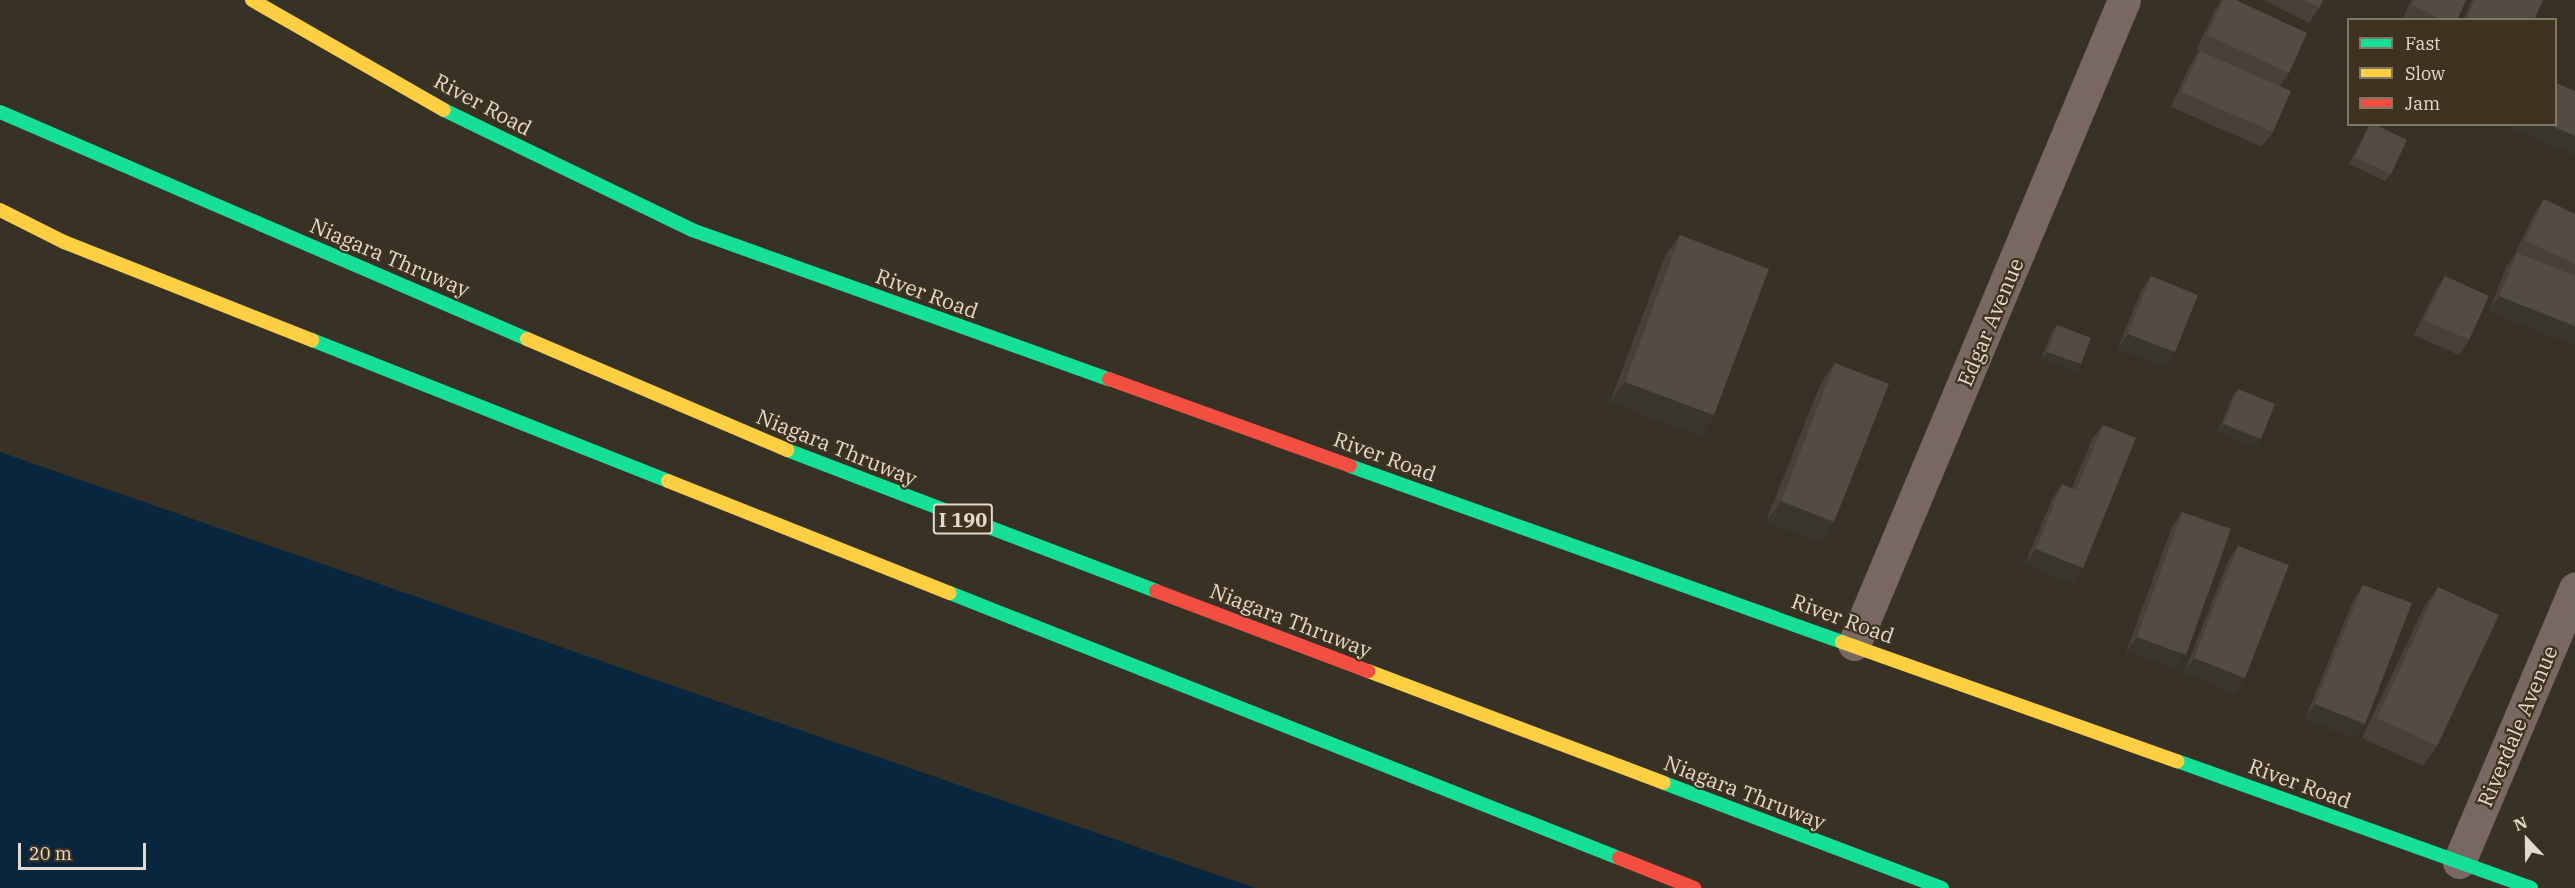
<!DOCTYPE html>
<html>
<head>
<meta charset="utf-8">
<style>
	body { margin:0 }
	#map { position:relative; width:2575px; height:888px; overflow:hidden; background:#383126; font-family:"IBM Plex Serif",serif }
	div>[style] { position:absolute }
	.water>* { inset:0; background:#08263e }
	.street>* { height:33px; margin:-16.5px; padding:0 16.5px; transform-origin:16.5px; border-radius:16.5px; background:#796762 }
	.fast>* { height:14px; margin:-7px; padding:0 7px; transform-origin:7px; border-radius:7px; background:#16e098 }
	.slow>* { height:14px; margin:-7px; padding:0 7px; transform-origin:7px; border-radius:7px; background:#ffcf43 }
	.jam>* { height:14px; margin:-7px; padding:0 7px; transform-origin:7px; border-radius:7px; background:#f24e42 }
	.wall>* { inset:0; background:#474139 }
	.shaded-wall>* { inset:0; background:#3a352e }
	.building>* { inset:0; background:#534c42 }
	span { translate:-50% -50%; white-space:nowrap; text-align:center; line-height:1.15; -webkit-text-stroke:4.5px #3f331f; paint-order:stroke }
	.shield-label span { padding:2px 4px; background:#3f331f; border:2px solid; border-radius:4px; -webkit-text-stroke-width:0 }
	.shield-label { font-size:20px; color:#e2dace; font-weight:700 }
	.street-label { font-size:21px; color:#e2dace }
	.legend { position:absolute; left:2347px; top:18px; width:210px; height:108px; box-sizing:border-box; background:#3f331f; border:2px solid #807665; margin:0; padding:8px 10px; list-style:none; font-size:18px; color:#e2dace }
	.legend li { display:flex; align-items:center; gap:12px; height:30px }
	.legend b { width:30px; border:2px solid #807665 }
	.north { position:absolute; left:2497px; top:810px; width:60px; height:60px; -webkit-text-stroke:4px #3f331f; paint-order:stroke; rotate:338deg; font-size:16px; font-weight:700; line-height:24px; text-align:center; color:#e2dace }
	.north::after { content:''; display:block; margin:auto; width:21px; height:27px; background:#e2dace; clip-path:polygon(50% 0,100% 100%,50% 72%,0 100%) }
	.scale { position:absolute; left:18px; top:843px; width:128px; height:27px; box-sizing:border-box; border:3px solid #e2dace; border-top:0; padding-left:8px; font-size:18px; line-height:21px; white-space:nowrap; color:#e2dace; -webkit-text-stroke:4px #3f331f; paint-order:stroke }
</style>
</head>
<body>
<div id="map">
	<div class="water">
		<div style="clip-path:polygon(0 452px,1255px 888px,0 888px)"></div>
	</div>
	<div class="street">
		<div style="left:1854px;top:644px;width:698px;rotate:-67.25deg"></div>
		<div style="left:2459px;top:862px;width:297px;rotate:-67deg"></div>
	</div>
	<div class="fast">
		<div style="left:444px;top:110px;width:276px;rotate:25.8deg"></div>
		<div style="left:692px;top:230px;width:443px;rotate:19.7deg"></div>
		<div style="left:0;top:112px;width:574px;rotate:23.3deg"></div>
		<div style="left:312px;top:340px;width:383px;rotate:21.6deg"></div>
		<div style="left:787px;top:450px;width:395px;rotate:20.9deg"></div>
		<div style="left:1350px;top:466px;width:523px;rotate:19.68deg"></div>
		<div style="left:950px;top:593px;width:720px;rotate:21.61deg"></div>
		<div style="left:2177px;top:761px;width:376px;rotate:19.7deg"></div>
		<div style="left:1664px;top:783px;width:297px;rotate:20.7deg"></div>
	</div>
	<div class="slow">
		<div style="left:252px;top:0;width:221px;rotate:29.8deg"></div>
		<div style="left:0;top:210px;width:72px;rotate:26.6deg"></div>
		<div style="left:64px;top:242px;width:267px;rotate:21.6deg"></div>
		<div style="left:527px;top:339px;width:283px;rotate:23.1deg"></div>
		<div style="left:668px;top:481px;width:303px;rotate:21.7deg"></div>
		<div style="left:1842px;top:642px;width:356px;rotate:19.6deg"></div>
		<div style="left:1368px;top:671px;width:316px;rotate:20.7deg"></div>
	</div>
	<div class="jam">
		<div style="left:1109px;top:379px;width:256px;rotate:19.8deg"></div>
		<div style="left:1156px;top:591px;width:227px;rotate:20.7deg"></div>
		<div style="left:1619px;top:858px;width:81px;rotate:21.8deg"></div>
	</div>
	<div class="wall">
		<div style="clip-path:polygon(2222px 0,2236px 0,2289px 73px,2280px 86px,2273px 132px,2262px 147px,2171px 107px,2189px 66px,2199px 51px,2196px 50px,2215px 10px)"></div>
		<div style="clip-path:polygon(2264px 0,2323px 0,2319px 8px,2309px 23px)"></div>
		<div style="clip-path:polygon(2411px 0,2466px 0,2457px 20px,2402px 20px)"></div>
		<div style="clip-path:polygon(2472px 0,2543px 0,2534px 20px,2463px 20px)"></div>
		<div style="clip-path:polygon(2370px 124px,2391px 174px,2385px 181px,2349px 164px,2366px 131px)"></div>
		<div style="clip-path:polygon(2544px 199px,2575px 214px,2575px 345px,2489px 311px,2506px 267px,2514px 256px,2534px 214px)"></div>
		<div style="clip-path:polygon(1680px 235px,1714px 415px,1700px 436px,1610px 402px,1665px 256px)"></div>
		<div style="clip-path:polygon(2151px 276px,2164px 366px,2118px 348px,2141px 291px)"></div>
		<div style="clip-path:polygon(2445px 276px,2469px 340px,2459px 355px,2414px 335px,2435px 291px)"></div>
		<div style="clip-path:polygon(2057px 325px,2076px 372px,2041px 359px,2051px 333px)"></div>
		<div style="clip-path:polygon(1835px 363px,1820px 542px,1766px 521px,1821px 383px)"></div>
		<div style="clip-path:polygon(2238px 389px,2261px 439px,2255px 447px,2218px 432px,2232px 397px)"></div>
		<div style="clip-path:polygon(2103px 425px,2073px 583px,2025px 564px,2052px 499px,2062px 484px,2072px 488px,2092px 439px)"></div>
		<div style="clip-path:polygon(2182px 512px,2176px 669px,2126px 652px,2172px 527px)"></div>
		<div style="clip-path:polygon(2238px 546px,2245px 678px,2235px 693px,2184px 673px,2228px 561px)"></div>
		<div style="clip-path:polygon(2363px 585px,2355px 738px,2305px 719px,2353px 600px)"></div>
		<div style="clip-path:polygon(2438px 587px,2437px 746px,2423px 766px,2362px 738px,2424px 607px)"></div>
	</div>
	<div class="shaded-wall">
		<div style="clip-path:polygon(2514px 124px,2547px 124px,2575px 136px,2575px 155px,2511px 129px)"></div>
		<div style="clip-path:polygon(2499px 296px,2575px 326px,2575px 345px,2489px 311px)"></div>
		<div style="clip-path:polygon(2128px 334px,2175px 352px,2164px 366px,2118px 348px)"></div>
		<div style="clip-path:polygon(2047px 352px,2081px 364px,2076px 372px,2041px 359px)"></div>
		<div style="clip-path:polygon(1625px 382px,1714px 415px,1700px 436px,1610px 402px)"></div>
		<div style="clip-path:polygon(2224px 424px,2261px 439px,2255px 447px,2218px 432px)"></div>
		<div style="clip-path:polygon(1781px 501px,1834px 522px,1820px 542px,1766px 521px)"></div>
		<div style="clip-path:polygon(2036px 549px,2083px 568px,2073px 583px,2025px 564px)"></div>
		<div style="clip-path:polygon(2137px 637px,2186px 655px,2176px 669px,2126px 652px)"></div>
		<div style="clip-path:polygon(2194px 658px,2245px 678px,2235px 693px,2184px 673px)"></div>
		<div style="clip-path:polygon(2315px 704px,2365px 724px,2355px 738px,2305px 719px)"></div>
	</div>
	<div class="building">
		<div style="clip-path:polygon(2223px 0,2236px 0,2307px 33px,2289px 73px,2207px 35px)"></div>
		<div style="clip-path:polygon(2303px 0,2323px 0,2319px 8px)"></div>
		<div style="clip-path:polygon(2414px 0,2466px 0,2457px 20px,2443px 20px,2412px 5px)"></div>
		<div style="clip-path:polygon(2475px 0,2543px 0,2534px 20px,2470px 20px,2467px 18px)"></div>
		<div style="clip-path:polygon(2200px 51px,2291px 91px,2273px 132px,2181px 92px)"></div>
		<div style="clip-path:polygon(2556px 83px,2575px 91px,2575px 136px,2547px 124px,2556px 124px)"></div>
		<div style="clip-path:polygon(2370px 124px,2374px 124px,2407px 140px,2391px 174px,2355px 157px)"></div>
		<div style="clip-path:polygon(2544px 199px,2575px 214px,2575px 264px,2525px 241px)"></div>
		<div style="clip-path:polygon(1680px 235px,1769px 269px,1714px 415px,1625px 382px)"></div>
		<div style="clip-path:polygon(2517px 253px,2575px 276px,2575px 326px,2499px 296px)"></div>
		<div style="clip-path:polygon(2151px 276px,2198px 295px,2175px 352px,2128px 334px)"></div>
		<div style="clip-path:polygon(2445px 276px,2489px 296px,2469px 340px,2424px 320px)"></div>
		<div style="clip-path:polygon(2057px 325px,2091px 338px,2081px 364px,2047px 352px)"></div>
		<div style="clip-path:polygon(1835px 363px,1889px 384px,1834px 522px,1781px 501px)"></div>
		<div style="clip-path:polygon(2238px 389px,2275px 404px,2261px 439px,2224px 424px)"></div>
		<div style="clip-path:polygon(2103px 425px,2136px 438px,2083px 568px,2036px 549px,2062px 484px,2076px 490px)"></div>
		<div style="clip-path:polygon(2182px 512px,2231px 529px,2186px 655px,2137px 637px)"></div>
		<div style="clip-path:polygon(2238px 546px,2289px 565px,2245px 678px,2194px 658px)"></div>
		<div style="clip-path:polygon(2363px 585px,2412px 603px,2365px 724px,2315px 704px)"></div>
		<div style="clip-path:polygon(2438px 587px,2499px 615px,2437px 746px,2377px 718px)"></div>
	</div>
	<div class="shield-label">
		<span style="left:963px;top:519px">I 190</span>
	</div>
	<div class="street-label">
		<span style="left:483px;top:104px;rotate:28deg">River Road</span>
		<span style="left:390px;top:257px;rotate:23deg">Niagara Thruway</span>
		<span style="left:927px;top:293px;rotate:20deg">River Road</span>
		<span style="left:1990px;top:322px;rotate:-67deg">Edgar Avenue</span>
		<span style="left:837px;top:447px;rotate:22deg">Niagara Thruway</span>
		<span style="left:1385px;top:456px;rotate:20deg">River Road</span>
		<span style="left:1843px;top:618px;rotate:20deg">River Road</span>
		<span style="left:1291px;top:620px;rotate:21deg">Niagara Thruway</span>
		<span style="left:2517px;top:726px;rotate:-67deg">Riverdale Avenue</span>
		<span style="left:2300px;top:783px;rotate:20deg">River Road</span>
		<span style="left:1745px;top:792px;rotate:21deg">Niagara Thruway</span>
	</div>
	<ul class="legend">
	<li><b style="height:8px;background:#16e098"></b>Fast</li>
	<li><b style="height:8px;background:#ffcf43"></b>Slow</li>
	<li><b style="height:8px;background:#f24e42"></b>Jam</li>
	</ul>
	<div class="north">N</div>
	<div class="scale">20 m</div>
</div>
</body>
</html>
